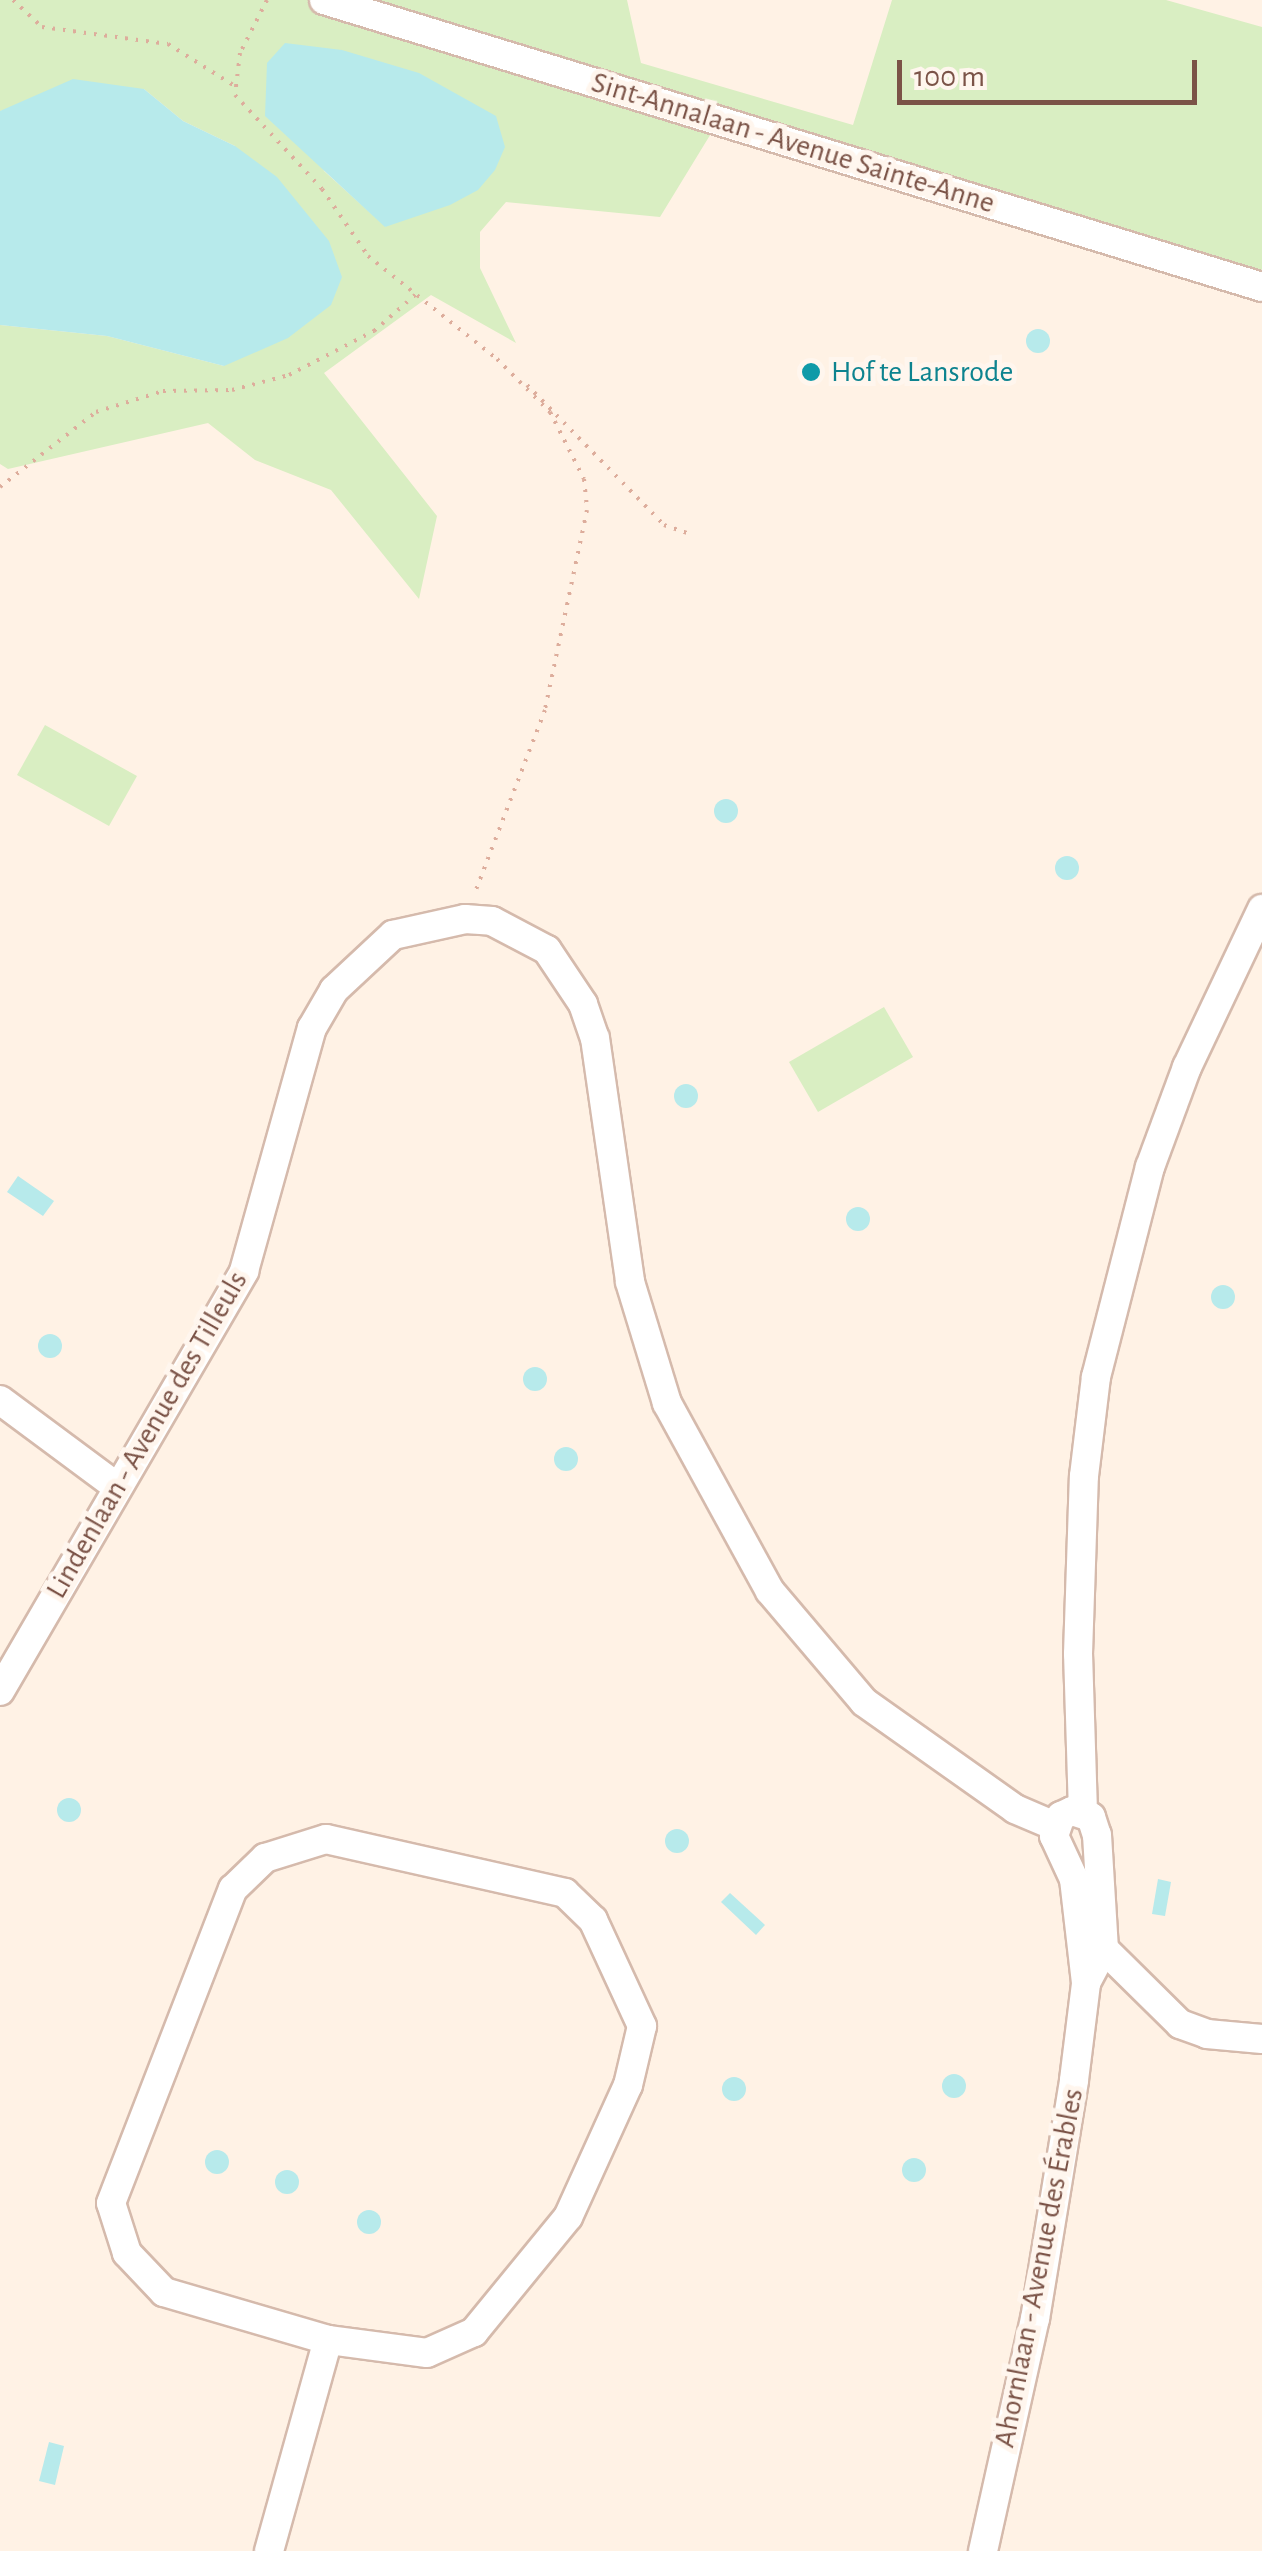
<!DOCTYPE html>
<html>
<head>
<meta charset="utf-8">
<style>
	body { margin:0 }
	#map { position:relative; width:1262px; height:2551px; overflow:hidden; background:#fff2e5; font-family:"Alegreya Sans",sans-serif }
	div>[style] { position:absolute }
	.green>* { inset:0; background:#d9eec2 }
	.water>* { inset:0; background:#b7eaeb }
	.round { border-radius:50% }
	.path>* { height:4px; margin-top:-2px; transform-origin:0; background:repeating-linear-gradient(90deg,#ddad9c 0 2.5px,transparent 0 10.5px) }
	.roads { filter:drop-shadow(2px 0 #d5baac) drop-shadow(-2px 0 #d5baac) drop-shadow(0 2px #d5baac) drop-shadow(0 -2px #d5baac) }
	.minor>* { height:28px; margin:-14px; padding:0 14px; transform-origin:14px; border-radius:14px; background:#fff }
	.dots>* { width:28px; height:28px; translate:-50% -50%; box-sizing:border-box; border:5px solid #fff6ee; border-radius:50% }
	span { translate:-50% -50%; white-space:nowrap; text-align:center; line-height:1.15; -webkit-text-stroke:10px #fff6ee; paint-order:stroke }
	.street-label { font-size:30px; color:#7b5347 }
	.culture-label { font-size:30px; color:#0d838f }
	.left { translate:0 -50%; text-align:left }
	.scale { position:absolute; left:897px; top:60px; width:300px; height:45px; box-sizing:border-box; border:5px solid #7b5347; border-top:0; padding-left:12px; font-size:30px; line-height:35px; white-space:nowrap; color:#7b5347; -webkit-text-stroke:8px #fff6ee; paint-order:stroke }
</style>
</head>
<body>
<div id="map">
	<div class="green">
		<div style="clip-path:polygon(evenodd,0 0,627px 0,641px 63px,853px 125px,892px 0,1166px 0,1262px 27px,1262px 270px,726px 109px,660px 217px,506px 202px,480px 232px,480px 268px,516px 343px,431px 295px,324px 373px,437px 516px,419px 599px,331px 490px,255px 460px,208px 423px,8px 469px,0 464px,0 325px,107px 336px,224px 366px,235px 146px,183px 121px,144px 89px,0 111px,0 0,285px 43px,386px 227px,324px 171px,285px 43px)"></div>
		<div style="clip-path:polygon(45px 725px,137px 776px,109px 826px,17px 775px)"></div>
		<div style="clip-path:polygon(884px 1007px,913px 1057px,818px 1112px,789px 1062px)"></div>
	</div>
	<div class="water">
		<div style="clip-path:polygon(285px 43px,342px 50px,419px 73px,496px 116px,505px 147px,495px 170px,478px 190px,450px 205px,385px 227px,265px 116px,267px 63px)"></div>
		<div style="clip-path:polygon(73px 79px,144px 89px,183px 121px,235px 146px,277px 177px,329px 241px,342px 277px,331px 305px,288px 338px,224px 366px,107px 336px,0 325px,0 111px)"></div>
		<div class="round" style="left:1026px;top:329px;width:24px;height:24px"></div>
		<div class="round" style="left:714px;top:799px;width:24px;height:24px"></div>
		<div class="round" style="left:1055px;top:856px;width:24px;height:24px"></div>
		<div class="round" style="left:674px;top:1084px;width:24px;height:24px"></div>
		<div style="clip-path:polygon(18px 1176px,54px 1201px,43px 1216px,7px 1192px)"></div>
		<div class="round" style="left:846px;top:1207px;width:24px;height:24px"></div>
		<div class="round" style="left:1211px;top:1285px;width:24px;height:24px"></div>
		<div class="round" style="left:38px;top:1334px;width:24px;height:24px"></div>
		<div class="round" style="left:523px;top:1367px;width:24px;height:24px"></div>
		<div class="round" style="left:554px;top:1447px;width:24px;height:24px"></div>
		<div class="round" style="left:57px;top:1798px;width:24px;height:24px"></div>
		<div class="round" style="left:665px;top:1829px;width:24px;height:24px"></div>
		<div style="clip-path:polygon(1158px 1879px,1171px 1882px,1165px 1916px,1152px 1914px)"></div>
		<div style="clip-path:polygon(730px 1893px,765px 1925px,756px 1935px,721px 1902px)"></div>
		<div class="round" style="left:942px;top:2074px;width:24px;height:24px"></div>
		<div class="round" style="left:722px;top:2077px;width:24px;height:24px"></div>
		<div class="round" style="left:205px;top:2150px;width:24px;height:24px"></div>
		<div class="round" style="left:902px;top:2158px;width:24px;height:24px"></div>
		<div class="round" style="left:275px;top:2170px;width:24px;height:24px"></div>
		<div class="round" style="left:357px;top:2210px;width:24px;height:24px"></div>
		<div style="clip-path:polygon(49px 2442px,64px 2446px,55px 2485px,39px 2481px)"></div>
	</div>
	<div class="path">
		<div style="left:13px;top:0;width:40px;rotate:43deg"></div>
		<div style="left:42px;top:27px;width:127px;rotate:7.7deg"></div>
		<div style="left:168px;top:44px;width:77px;rotate:32.2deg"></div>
		<div style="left:267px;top:0;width:59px;rotate:117deg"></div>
		<div style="left:240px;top:53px;width:42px;rotate:96.8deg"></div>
		<div style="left:235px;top:95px;width:128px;rotate:47.2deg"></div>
		<div style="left:322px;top:189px;width:81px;rotate:55.5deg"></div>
		<div style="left:368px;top:256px;width:165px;rotate:38.6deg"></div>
		<div style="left:497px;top:359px;width:75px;rotate:45deg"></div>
		<div style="left:550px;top:412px;width:75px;rotate:63.1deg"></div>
		<div style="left:584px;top:479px;width:31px;rotate:84deg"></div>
		<div style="left:587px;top:510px;width:204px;rotate:101.9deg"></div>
		<div style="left:545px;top:710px;width:198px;rotate:111deg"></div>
		<div style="left:527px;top:385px;width:196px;rotate:45.6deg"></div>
		<div style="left:664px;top:525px;width:28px;rotate:19deg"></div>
		<div style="left:0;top:487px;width:122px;rotate:-38deg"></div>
		<div style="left:96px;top:412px;width:70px;rotate:-17.4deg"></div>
		<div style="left:163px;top:391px;width:69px;rotate:-0.8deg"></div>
		<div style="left:232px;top:390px;width:59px;rotate:-14.7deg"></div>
		<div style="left:289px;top:375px;width:96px;rotate:-27.4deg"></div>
		<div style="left:374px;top:331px;width:55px;rotate:-41.3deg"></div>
	</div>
	<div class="roads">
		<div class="minor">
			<div style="left:324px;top:0;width:981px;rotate:17.01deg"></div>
			<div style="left:0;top:1400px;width:146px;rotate:36.6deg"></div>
			<div style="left:0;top:1691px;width:486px;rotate:-59.8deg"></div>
			<div style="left:244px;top:1271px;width:252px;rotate:-74.4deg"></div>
			<div style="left:312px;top:1028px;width:44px;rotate:-59.9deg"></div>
			<div style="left:334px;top:990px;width:81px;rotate:-43deg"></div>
			<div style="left:393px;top:935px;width:74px;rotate:-12.5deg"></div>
			<div style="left:465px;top:919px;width:27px;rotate:4deg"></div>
			<div style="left:492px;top:921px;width:62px;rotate:27.8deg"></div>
			<div style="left:547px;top:950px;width:65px;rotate:56.3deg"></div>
			<div style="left:583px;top:1004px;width:36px;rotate:71deg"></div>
			<div style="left:595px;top:1038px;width:246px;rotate:81.8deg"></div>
			<div style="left:630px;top:1282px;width:127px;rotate:73deg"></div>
			<div style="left:667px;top:1403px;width:214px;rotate:61.3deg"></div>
			<div style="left:770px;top:1591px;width:145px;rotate:49.7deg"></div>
			<div style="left:864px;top:1702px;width:185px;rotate:35.3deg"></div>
			<div style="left:1015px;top:1809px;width:43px;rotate:23deg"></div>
			<div style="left:1083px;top:1812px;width:158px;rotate:-91.8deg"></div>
			<div style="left:1078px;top:1654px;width:178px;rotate:-88.1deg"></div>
			<div style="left:1084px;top:1476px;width:100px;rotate:-83.1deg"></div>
			<div style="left:1096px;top:1377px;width:217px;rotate:-75.6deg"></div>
			<div style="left:1150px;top:1167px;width:107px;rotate:-69.7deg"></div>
			<div style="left:1187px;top:1067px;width:175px;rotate:-64.6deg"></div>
			<div style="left:326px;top:1839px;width:245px;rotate:12.7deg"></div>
			<div style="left:565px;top:1893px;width:39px;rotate:44deg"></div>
			<div style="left:593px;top:1920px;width:117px;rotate:65.2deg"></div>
			<div style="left:642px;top:2026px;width:61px;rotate:103.3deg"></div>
			<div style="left:628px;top:2085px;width:145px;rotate:114.4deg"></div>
			<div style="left:568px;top:2217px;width:149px;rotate:129.3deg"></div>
			<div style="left:474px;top:2332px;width:51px;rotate:155.9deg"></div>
			<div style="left:427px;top:2353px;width:100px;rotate:-172.5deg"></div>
			<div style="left:328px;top:2340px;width:171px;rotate:-163.7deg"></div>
			<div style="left:164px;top:2292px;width:54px;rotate:-133.5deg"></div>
			<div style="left:127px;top:2253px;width:52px;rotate:-107.7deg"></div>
			<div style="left:111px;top:2203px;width:337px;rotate:-68.8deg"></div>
			<div style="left:233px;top:1889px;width:45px;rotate:-44.1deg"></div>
			<div style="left:265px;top:1858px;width:64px;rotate:-17.3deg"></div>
			<div style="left:1088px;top:1950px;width:16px;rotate:-4deg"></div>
			<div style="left:1104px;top:1949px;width:107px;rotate:44.6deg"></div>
			<div style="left:1180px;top:2024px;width:29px;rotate:20deg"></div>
			<div style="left:1207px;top:2034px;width:55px;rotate:5.2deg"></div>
			<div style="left:269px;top:2551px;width:219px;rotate:-74.4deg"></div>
			<div style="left:983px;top:2551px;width:238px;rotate:-77.4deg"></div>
			<div style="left:1035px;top:2319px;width:242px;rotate:-80.7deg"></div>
			<div style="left:1074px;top:2080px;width:98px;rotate:-82.9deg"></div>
			<div style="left:1086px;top:1983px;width:105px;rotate:-96.6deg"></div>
			<div style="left:1074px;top:1879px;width:47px;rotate:-114.9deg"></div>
			<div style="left:1054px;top:1836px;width:21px;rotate:-71deg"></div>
			<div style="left:1061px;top:1816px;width:12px;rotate:-24deg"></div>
			<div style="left:1072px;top:1811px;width:20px;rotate:18deg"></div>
			<div style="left:1091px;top:1817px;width:19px;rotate:72deg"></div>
			<div style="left:1097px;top:1835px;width:114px;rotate:86.5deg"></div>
			<div style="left:1104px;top:1949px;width:38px;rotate:118deg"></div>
		</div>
	</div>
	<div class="dots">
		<div style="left:811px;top:372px;background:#0f9aa8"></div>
	</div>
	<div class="street-label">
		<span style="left:793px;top:143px;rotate:17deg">Sint-Annalaan - Avenue Sainte-Anne</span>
		<span style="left:147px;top:1435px;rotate:-60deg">Lindenlaan - Avenue des Tilleuls</span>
		<span style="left:1039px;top:2268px;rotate:-79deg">Ahornlaan - Avenue des Érables</span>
	</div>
	<div class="culture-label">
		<span class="left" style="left:831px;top:372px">Hof te Lansrode</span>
	</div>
	<div class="scale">100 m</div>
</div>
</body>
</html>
